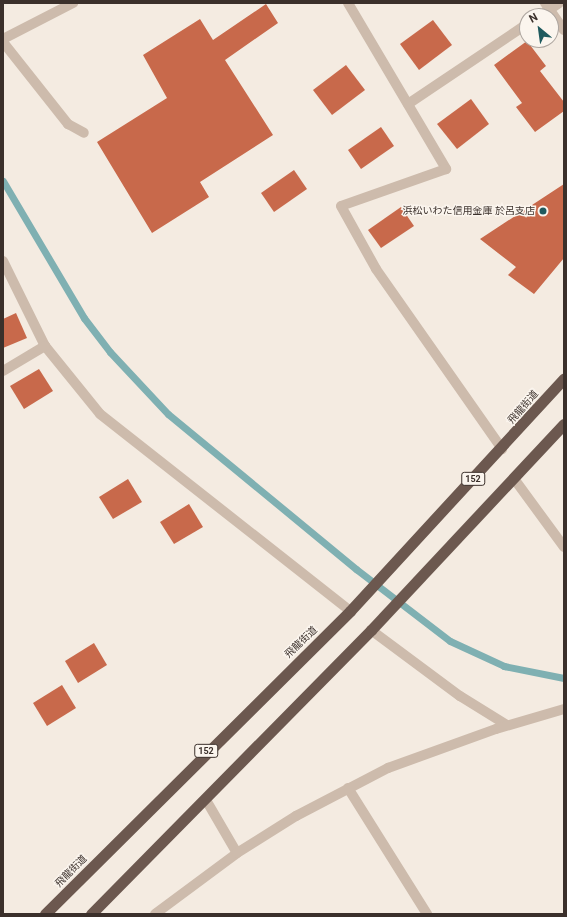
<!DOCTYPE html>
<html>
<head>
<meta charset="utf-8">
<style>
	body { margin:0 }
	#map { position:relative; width:567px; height:917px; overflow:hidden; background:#f4ebe1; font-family:Roboto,"Noto Sans JP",sans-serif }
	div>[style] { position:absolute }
	.stream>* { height:7px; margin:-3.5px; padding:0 3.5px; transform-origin:3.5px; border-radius:3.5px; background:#7fb0b2 }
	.building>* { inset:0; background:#c8694b }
	.service>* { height:10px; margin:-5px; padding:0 5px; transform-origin:5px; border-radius:5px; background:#cdbbac }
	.minor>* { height:10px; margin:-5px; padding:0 5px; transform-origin:5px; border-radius:5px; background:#cdbbac }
	.trunk>* { height:11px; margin:-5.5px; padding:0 5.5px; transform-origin:5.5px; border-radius:5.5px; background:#6c584f }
	.dots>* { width:11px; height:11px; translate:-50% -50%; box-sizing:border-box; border:2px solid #fbf5ee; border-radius:50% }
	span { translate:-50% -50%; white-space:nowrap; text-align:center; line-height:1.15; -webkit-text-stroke:3px #fbf5ee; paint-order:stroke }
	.shield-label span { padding:1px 3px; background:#fbf5ee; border:1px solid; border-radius:3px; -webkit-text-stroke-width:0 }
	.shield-label { font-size:9px; color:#3b302b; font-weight:700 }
	.poi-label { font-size:10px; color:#3b302b }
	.right { translate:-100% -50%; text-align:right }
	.street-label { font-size:10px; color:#3b302b }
	.frame { position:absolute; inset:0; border:4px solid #3b302b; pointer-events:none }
	.north { position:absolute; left:519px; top:8px; width:40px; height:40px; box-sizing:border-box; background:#fbf5ee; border:1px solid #aea6a0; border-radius:50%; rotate:331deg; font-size:11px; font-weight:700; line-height:16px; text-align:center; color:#3b302b }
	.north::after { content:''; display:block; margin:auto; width:14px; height:18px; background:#1f5a5e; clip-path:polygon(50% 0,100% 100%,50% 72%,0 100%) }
</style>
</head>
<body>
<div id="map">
	<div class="stream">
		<div style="left:3px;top:181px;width:159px;rotate:59.4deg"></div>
		<div style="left:84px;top:318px;width:43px;rotate:52.6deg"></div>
		<div style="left:110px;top:352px;width:85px;rotate:46.9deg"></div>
		<div style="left:168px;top:414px;width:244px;rotate:39.5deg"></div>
		<div style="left:356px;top:569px;width:118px;rotate:37.5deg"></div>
		<div style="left:450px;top:641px;width:60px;rotate:24.8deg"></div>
		<div style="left:504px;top:666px;width:61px;rotate:11.3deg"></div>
	</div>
	<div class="building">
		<div style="clip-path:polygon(266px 4px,278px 23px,225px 60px,273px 135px,200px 182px,209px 197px,152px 233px,97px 142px,167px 98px,143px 55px,200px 19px,213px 40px)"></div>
		<div style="clip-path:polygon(433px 20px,452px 45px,419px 70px,400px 44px)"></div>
		<div style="clip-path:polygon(527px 41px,546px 66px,540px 71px,564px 102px,564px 111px,535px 132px,516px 107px,522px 103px,494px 65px)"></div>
		<div style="clip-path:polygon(346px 65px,365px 90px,332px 115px,313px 90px)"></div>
		<div style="clip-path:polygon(471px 99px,489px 124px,457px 149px,437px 124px)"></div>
		<div style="clip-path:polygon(381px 127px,394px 146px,361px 169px,348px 150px)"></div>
		<div style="clip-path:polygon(294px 170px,307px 189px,274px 212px,261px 193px)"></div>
		<div style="clip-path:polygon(564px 184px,564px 258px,534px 294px,508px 275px,516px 267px,480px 239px)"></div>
		<div style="clip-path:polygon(401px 207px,414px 226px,381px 248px,368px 230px)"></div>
		<div style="clip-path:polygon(16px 313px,27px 338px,3px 348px,3px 319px)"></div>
		<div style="clip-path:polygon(39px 369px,53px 391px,24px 409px,10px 386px)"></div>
		<div style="clip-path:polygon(128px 479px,142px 502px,113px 519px,99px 497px)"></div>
		<div style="clip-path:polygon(189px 504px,203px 527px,174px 544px,160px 522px)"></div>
		<div style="clip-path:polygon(94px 643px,107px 665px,78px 683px,65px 661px)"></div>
		<div style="clip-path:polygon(62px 685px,76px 708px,47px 726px,33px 703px)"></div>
	</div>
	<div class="service">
		<div style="left:3px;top:42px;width:105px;rotate:51.6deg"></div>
		<div style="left:68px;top:124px;width:18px;rotate:29deg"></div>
	</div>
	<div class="minor">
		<div style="left:348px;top:3px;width:193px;rotate:59.4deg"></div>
		<div style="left:446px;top:169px;width:111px;rotate:160.6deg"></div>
		<div style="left:341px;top:206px;width:72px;rotate:60.9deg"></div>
		<div style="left:376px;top:269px;width:220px;rotate:55deg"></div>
		<div style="left:545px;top:3px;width:33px;rotate:55deg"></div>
		<div style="left:540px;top:16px;width:23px;rotate:-34deg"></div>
		<div style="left:3px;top:39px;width:79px;rotate:-27.2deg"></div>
		<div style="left:408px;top:104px;width:143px;rotate:-33.9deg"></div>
		<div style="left:3px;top:261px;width:95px;rotate:63.7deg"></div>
		<div style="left:45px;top:346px;width:87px;rotate:51deg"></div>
		<div style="left:100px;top:414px;width:318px;rotate:38.2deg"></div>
		<div style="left:3px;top:371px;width:49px;rotate:-30.8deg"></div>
		<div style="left:515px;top:480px;width:83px;rotate:53.8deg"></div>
		<div style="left:371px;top:630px;width:111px;rotate:36.6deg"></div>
		<div style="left:460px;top:696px;width:55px;rotate:31.7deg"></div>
		<div style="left:348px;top:788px;width:149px;rotate:57.9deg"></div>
		<div style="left:206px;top:800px;width:61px;rotate:59.7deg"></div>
		<div style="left:155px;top:914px;width:102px;rotate:-36.6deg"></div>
		<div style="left:237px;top:853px;width:70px;rotate:-32.1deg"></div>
		<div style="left:296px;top:816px;width:104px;rotate:-27.6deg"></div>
		<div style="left:388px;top:768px;width:115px;rotate:-19.9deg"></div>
		<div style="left:496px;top:729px;width:71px;rotate:-16.4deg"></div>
	</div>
	<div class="trunk">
		<div style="left:45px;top:914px;width:430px;rotate:-44.8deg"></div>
		<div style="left:350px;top:611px;width:316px;rotate:-47.4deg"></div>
		<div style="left:91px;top:914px;width:399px;rotate:-45.4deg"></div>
		<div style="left:371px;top:630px;width:282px;rotate:-46.9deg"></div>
	</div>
	<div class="dots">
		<div style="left:543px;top:211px;background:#1f5a5e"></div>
	</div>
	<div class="shield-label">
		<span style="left:473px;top:479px">152</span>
		<span style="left:206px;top:751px">152</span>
	</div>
	<div class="poi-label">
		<span class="right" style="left:535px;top:211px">浜松いわた信用金庫 於呂支店</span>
	</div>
	<div class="street-label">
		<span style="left:523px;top:407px;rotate:-49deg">飛龍街道</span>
		<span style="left:301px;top:642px;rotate:-44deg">飛龍街道</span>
		<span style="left:71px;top:871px;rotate:-45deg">飛龍街道</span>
	</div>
	<div class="frame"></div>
	<div class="north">N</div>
</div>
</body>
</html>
